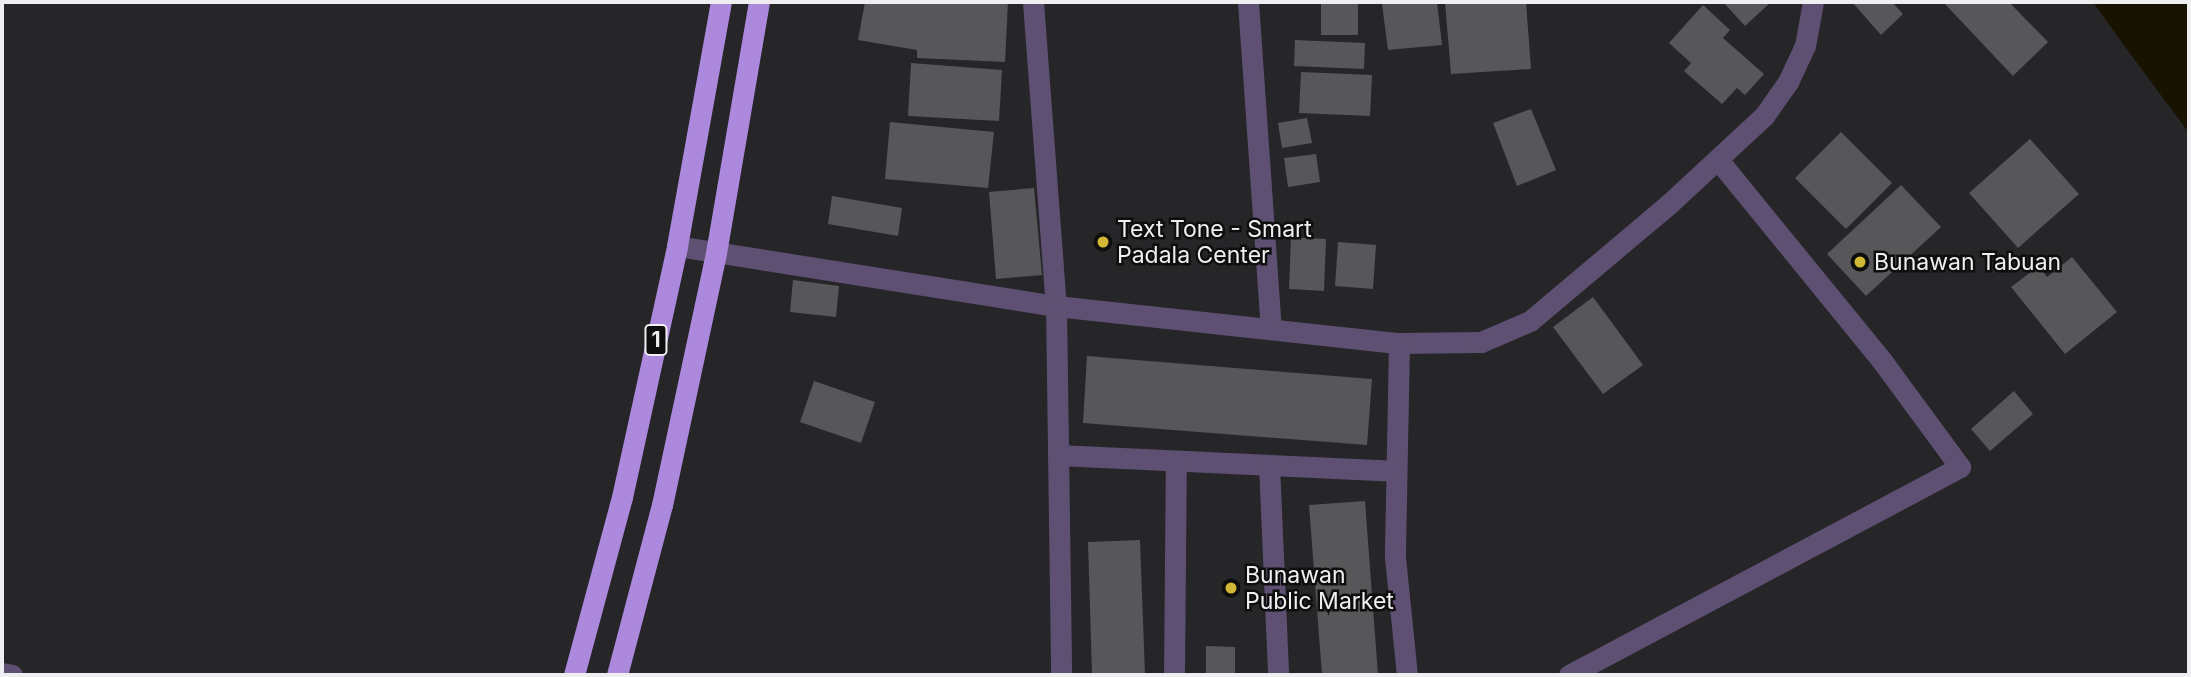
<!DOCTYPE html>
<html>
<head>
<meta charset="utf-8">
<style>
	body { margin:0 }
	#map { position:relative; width:2191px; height:677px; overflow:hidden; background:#262528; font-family:Inter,sans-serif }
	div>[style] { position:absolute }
	.water>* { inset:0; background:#181300 }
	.building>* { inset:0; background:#575659 }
	.minor>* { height:21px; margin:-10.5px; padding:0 10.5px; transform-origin:10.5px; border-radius:10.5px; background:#5e5072 }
	.highway>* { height:21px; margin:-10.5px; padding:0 10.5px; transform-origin:10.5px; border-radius:10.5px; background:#ac89dd }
	.dots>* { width:19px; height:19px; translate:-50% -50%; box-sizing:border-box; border:4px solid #0f0e0f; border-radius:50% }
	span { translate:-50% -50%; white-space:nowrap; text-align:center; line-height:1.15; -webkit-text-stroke:5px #0f0e0f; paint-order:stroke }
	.shield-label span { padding:2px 5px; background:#0f0e0f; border:2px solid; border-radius:5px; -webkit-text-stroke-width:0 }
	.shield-label { font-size:21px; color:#efeff1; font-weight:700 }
	.poi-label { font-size:23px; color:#efeff1 }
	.left { translate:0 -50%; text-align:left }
	.frame { position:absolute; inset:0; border:4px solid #efeff1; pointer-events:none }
</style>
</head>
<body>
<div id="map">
	<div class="water">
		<div style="clip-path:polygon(2093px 2px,2189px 2px,2189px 133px,2126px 48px)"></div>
	</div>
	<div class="building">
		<div style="clip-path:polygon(865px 2px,1008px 2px,1005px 62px,917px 58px,917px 50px,858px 40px)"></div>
		<div style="clip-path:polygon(1321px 2px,1358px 2px,1358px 35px,1321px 35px)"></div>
		<div style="clip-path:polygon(1437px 2px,1442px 45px,1388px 50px,1382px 4px)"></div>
		<div style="clip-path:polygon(1445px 2px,1526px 2px,1531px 69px,1451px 74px)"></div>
		<div style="clip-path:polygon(1723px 2px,1771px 2px,1745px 26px)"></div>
		<div style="clip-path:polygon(1852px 2px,1892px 2px,1903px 14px,1881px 35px)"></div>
		<div style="clip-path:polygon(1943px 2px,2009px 2px,2048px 42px,2013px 76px)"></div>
		<div style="clip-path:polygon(1703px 5px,1730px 30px,1723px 38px,1764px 74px,1745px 95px,1737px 88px,1722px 104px,1684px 71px,1691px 63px,1669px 43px)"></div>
		<div style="clip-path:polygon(1295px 40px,1365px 43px,1364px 69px,1294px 66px)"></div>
		<div style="clip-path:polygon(911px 63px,1002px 70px,999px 121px,908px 116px)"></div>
		<div style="clip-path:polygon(1301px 72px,1372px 75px,1370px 116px,1299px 113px)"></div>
		<div style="clip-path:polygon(1531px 109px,1556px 170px,1517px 186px,1493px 123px)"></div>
		<div style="clip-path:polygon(1307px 118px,1312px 143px,1282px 148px,1278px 123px)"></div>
		<div style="clip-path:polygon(890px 122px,994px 132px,988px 188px,885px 179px)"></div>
		<div style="clip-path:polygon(1841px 132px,1892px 183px,1846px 229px,1795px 178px)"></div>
		<div style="clip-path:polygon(2030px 139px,2079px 194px,2018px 248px,1969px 193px)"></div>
		<div style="clip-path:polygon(1316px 154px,1320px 182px,1288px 187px,1284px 158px)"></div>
		<div style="clip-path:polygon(1901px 185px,1941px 227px,1866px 296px,1827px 254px)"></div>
		<div style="clip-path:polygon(1034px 188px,1042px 275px,996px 279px,989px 192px)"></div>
		<div style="clip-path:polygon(832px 196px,902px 208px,898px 236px,828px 224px)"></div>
		<div style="clip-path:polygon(1291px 237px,1326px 239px,1324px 291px,1289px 289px)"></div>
		<div style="clip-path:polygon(1338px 242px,1376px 245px,1373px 289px,1335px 286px)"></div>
		<div style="clip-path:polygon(2072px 257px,2117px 312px,2065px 354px,2011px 287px,2039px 266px,2047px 277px)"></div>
		<div style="clip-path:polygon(793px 280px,839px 286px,836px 317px,790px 312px)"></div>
		<div style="clip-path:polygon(1593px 297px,1643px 365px,1603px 394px,1553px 327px)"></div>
		<div style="clip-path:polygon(1087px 356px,1372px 379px,1367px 445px,1083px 423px)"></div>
		<div style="clip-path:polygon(814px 381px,875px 402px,861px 443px,800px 422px)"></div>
		<div style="clip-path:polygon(2014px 391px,2033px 414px,1990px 451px,1971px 429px)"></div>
		<div style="clip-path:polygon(1365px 501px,1378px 675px,1322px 675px,1309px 505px)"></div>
		<div style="clip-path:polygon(1140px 540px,1145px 675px,1092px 675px,1088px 542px)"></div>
		<div style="clip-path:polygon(1206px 646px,1235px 647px,1235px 675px,1206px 675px)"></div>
	</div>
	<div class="minor">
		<div style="left:1033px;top:2px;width:305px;rotate:85.7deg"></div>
		<div style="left:1056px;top:306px;width:369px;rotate:89.2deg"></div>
		<div style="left:1248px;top:2px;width:328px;rotate:86deg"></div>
		<div style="left:677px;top:246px;width:384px;rotate:9deg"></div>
		<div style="left:1056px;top:306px;width:345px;rotate:6.2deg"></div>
		<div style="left:1399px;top:343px;width:82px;rotate:-0.7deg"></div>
		<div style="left:1481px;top:342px;width:53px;rotate:-23.2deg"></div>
		<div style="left:1530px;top:321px;width:183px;rotate:-40.1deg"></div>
		<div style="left:1670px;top:203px;width:128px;rotate:-42.8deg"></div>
		<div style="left:1764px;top:116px;width:42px;rotate:-54.8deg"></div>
		<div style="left:1788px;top:82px;width:40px;rotate:-65deg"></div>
		<div style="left:1805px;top:46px;width:45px;rotate:-79.7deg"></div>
		<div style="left:1399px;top:343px;width:214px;rotate:91.1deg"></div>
		<div style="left:1395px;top:557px;width:119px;rotate:84.2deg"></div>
		<div style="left:1058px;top:455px;width:336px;rotate:2.7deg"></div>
		<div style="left:1269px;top:465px;width:210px;rotate:87.5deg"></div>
		<div style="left:2px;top:673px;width:10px;rotate:11deg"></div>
		<div style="left:1174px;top:675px;width:213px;rotate:-89.5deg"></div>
		<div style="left:1569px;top:675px;width:443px;rotate:-28deg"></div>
		<div style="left:1960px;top:467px;width:130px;rotate:-126.3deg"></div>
		<div style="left:1883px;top:362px;width:261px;rotate:-129.2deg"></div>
	</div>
	<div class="highway">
		<div style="left:574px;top:675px;width:184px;rotate:-74.9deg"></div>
		<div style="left:622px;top:497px;width:257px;rotate:-77.6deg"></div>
		<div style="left:677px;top:246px;width:248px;rotate:-79.8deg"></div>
		<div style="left:617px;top:675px;width:176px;rotate:-75.2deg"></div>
		<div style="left:662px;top:505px;width:258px;rotate:-77.9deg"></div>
		<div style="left:716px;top:253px;width:255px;rotate:-80.3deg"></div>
	</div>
	<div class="dots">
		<div style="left:1103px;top:242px;background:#d1b736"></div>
		<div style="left:1860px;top:262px;background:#d1b736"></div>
		<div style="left:1231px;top:588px;background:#d1b736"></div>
	</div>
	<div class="shield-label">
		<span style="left:656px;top:340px">1</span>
	</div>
	<div class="poi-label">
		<span class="left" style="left:1117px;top:242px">Text Tone - Smart<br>Padala Center</span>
		<span class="left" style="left:1874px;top:262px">Bunawan Tabuan</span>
		<span class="left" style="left:1245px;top:588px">Bunawan<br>Public Market</span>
	</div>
	<div class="frame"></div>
</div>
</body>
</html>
